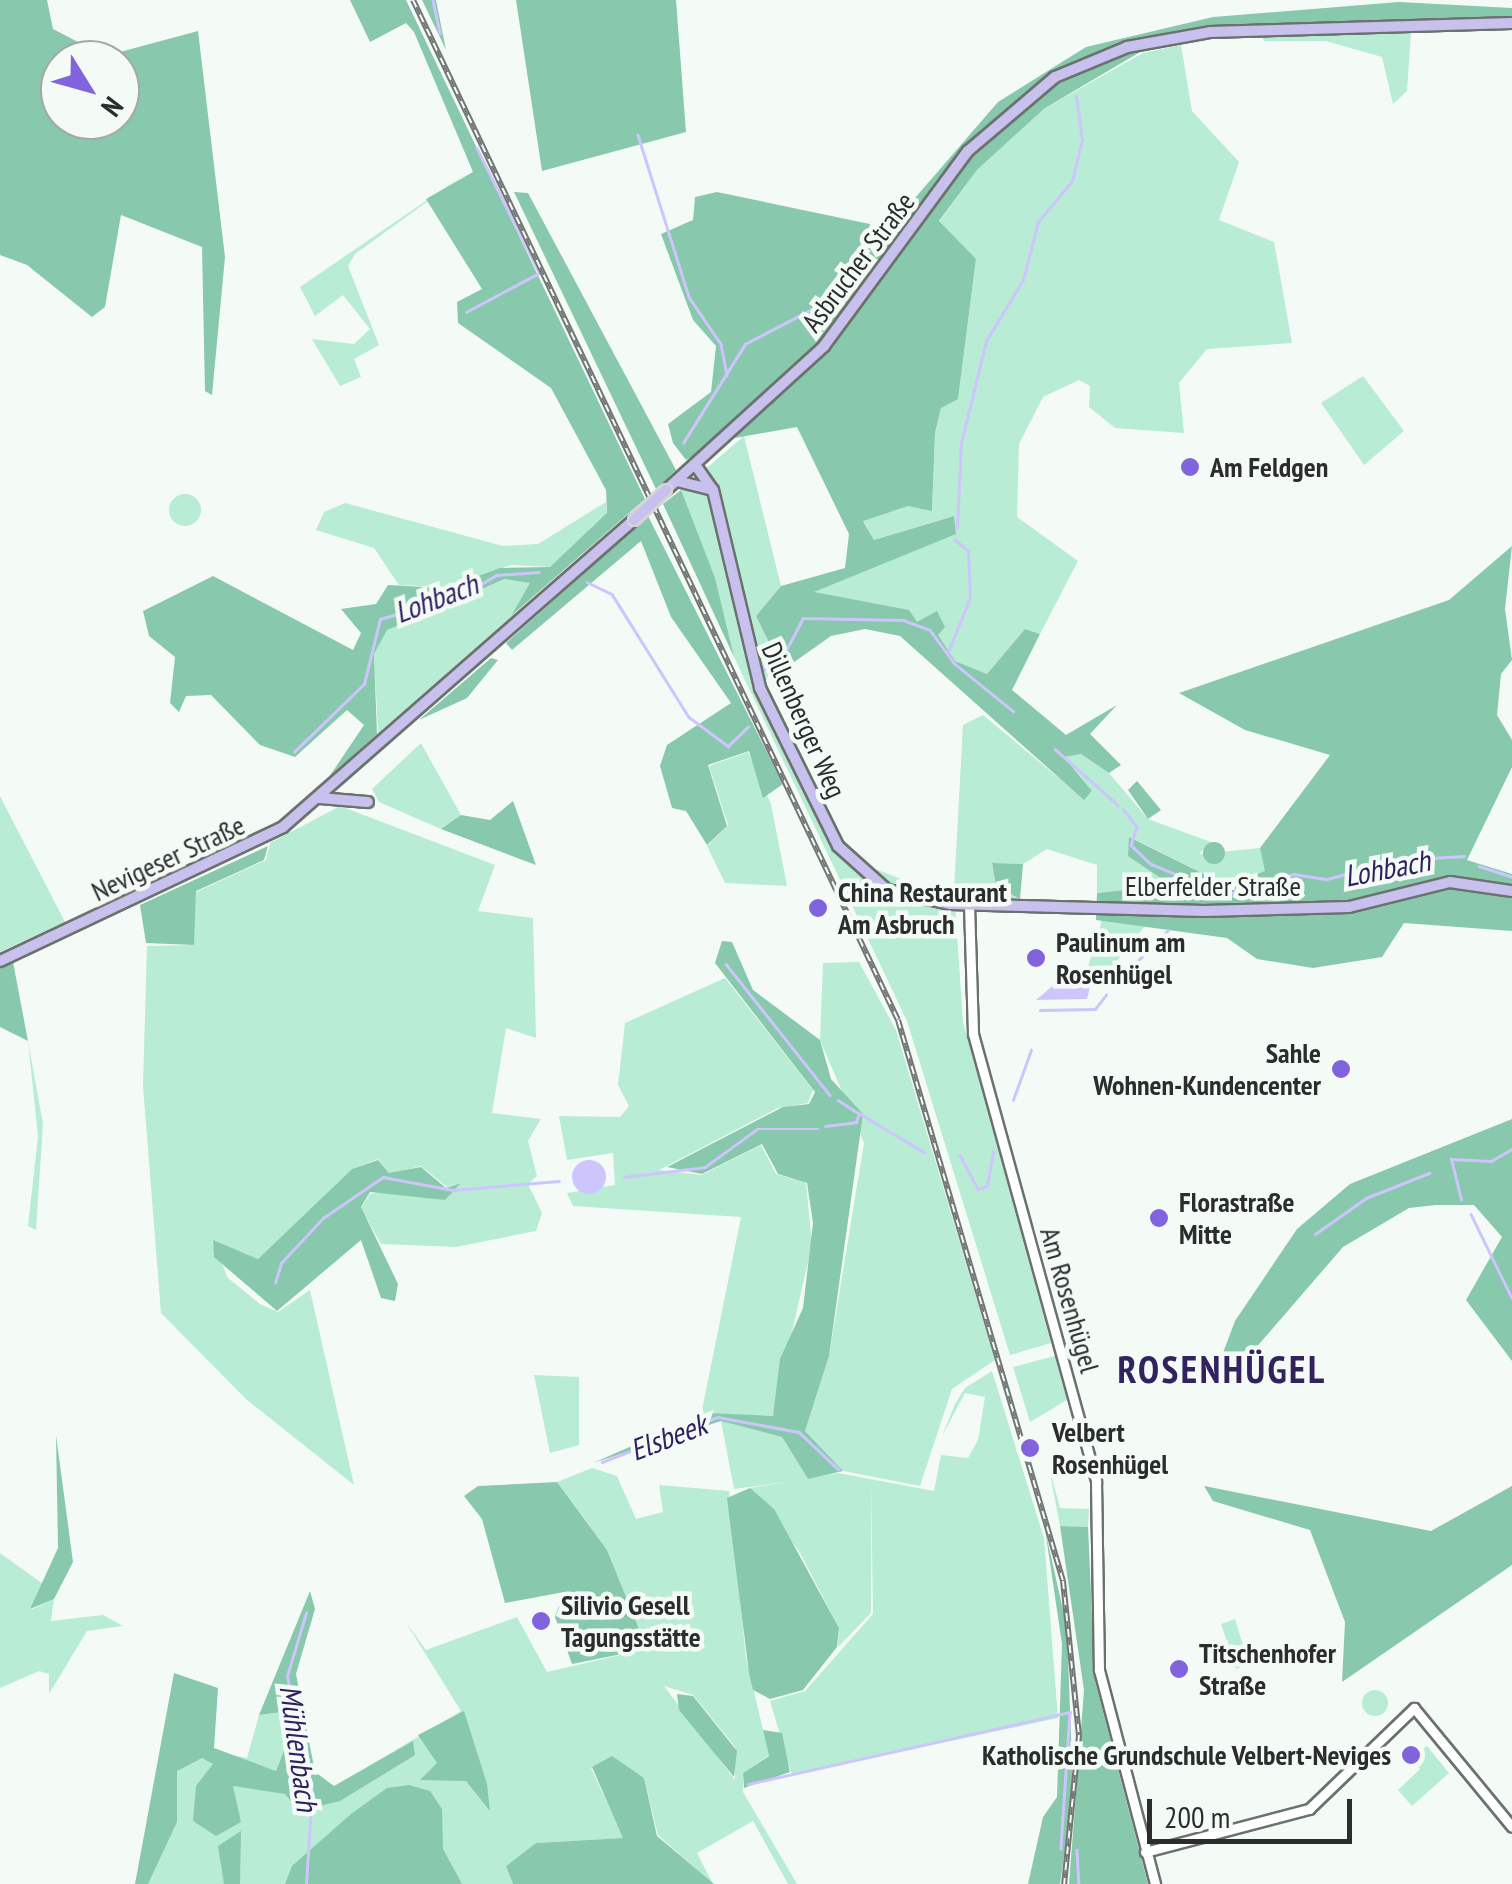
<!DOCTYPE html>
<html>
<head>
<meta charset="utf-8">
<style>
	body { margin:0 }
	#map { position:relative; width:1512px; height:1884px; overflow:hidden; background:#f4fbf7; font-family:"PT Sans Narrow",sans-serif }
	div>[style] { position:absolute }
	.green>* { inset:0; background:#b8ecd4 }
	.round { border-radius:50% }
	.forest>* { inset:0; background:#88c8ac }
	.water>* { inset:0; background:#cec5fd }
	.stream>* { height:2.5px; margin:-1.25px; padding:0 1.25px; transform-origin:1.25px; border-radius:1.25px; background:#cec5fd }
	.roads { filter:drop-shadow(2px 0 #6b726e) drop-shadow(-2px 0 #6b726e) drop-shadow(0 2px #6b726e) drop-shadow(0 -2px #6b726e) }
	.minor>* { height:9px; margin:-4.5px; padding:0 4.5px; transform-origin:4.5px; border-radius:4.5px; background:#fff }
	.major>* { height:10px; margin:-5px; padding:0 5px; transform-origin:5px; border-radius:5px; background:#c8c1ee }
	.rail>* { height:6px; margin-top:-3px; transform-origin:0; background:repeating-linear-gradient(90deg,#f4fbf7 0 8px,#717674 0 16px); box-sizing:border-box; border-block:2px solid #717674 }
	.bridges { filter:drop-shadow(2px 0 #d4d5d5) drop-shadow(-2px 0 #d4d5d5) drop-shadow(0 2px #d4d5d5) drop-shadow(0 -2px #d4d5d5) }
	.major-bridge>* { height:10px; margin:-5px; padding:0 5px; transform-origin:5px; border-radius:5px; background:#c8c1ee }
	.dots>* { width:28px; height:28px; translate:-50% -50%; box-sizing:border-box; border:5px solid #f4fbf7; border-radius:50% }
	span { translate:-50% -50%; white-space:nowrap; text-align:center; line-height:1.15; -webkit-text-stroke:9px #f4fbf7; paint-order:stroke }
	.street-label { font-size:28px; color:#2a2d2c }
	.poi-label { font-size:28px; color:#2a2d2c; font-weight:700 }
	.left { translate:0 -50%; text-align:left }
	.right { translate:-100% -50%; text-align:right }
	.water-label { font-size:30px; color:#31205f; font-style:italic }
	.district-label { font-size:38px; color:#32225d; font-weight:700; letter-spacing:2.5px }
	.north { position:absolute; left:40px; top:40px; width:100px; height:100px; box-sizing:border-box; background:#f4fbf7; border:2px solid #a3a9a6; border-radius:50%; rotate:127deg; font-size:28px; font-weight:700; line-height:40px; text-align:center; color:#2a2d2c }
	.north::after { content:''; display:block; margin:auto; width:35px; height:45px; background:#8163de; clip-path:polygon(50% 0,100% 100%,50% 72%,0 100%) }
	.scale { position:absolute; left:1147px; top:1799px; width:205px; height:45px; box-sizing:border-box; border:5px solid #2a2d2c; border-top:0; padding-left:12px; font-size:30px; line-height:35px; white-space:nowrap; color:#2a2d2c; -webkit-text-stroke:8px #f4fbf7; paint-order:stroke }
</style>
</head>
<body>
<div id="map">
	<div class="green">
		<div style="clip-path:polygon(1412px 18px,1407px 91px,1393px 104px,1382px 57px,1326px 41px,1264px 41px,1257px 24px)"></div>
		<div style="clip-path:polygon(1181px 45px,1192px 111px,1239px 162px,1219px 220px,1274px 242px,1292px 343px,1207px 349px,1179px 383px,1184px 433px,1115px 428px,1089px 407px,1090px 386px,1079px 380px,1043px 397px,1019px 444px,1017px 517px,1078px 561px,1040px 634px,1025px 629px,987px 674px,955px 661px,917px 622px,813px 592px,956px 533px,953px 516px,874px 540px,863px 520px,908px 506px,932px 510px,935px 433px,941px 408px,958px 398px,976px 260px,939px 222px,977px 170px,1045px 108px,1143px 53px)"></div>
		<div style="clip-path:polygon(471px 170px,355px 254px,348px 266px,379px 345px,354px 359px,361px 377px,340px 386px,312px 339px,354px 344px,370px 329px,343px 295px,315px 316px,300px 287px)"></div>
		<div style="clip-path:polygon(1363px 376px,1404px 431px,1364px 465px,1321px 403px)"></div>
		<div style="clip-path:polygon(744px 436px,781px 586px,756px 616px,776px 657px,765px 683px,834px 827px,862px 864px,938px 893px,954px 890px,963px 725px,983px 715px,1084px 799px,1092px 791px,1064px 756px,1081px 754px,1109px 773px,1148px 819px,1211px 842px,1199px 854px,1260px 848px,1266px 871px,1226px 885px,1130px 837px,1172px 885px,1097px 893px,1097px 865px,1047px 849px,1023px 864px,992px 863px,996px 886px,1020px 899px,954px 891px,963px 1022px,1051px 1343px,1010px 1355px,907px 1021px,734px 657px,681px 490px)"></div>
		<div class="round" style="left:169px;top:494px;width:32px;height:32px"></div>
		<div style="clip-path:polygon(606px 502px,607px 514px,551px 567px,511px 565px,444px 587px,399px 585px,374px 548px,316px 530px,324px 512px,345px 503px,503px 546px,538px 544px)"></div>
		<div style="clip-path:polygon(506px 579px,531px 583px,511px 617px,378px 733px,374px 654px,386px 629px)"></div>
		<div style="clip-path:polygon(421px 743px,461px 815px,441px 829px,379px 802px,372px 789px)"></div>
		<div style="clip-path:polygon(748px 752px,771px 804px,787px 886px,725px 883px,707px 846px,728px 825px,709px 766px)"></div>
		<div style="clip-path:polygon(0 796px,65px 922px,0 952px)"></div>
		<div style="clip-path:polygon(340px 806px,495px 865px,478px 911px,533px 918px,536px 1038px,506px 1028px,492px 1113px,541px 1119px,528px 1141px,537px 1176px,528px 1184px,542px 1213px,536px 1231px,456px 1247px,381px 1244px,361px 1208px,370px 1194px,403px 1189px,444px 1200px,461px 1183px,447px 1187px,421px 1166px,390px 1174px,378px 1159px,352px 1169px,258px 1259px,212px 1241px,228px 1278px,260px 1304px,278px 1312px,310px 1290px,354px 1485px,247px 1400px,161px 1313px,143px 1086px,147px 946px,193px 945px,196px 892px,266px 860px,270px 843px)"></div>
		<div style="clip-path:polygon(1102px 920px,1148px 922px,1101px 981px,1087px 970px)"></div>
		<div style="clip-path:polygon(859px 962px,896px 1030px,995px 1360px,952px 1389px,920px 1486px,843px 1471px,805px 1431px,829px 1356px,864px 1143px,820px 1040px,823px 963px)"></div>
		<div style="clip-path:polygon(725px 978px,813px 1090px,808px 1103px,778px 1108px,659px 1170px,702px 1175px,761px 1145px,776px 1174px,806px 1183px,812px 1244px,773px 1416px,701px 1415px,741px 1217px,573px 1206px,567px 1193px,615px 1185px,613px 1153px,567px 1160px,559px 1116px,620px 1117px,629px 1106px,618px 1085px,625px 1023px)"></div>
		<div style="clip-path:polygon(28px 1041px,43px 1124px,36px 1230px,28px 1226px,38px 1136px)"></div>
		<div style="clip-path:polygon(1055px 1356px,1067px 1400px,1030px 1422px,1013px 1367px)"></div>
		<div style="clip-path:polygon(992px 1371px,1044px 1538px,1058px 1718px,792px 1775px,770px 1701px,805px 1691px,873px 1614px,871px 1483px,871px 1613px,838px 1647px,839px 1628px,799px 1551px,750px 1488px,838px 1473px,934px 1491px,941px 1455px,968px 1458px,978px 1440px,985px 1397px,965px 1393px,942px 1436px,955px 1404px,965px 1388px)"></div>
		<div style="clip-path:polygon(534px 1375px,579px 1377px,579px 1445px,550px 1453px)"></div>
		<div style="clip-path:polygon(721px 1421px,782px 1437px,808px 1479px,734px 1489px)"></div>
		<div style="clip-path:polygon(1048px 1463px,1060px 1508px,1089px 1509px,1088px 1527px,1060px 1526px)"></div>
		<div style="clip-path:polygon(evenodd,592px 1468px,617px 1476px,636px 1519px,663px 1512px,659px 1485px,729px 1491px,746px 1658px,769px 1755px,743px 1773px,743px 1792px,797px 1884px,788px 1884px,753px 1821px,697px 1853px,713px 1884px,658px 1835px,644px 1778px,612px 1757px,591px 1768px,624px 1838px,536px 1843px,506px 1866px,513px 1884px,135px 1884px,167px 1743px,288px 1791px,302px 1806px,461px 1711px,405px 1621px,426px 1650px,517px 1617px,547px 1672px,646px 1649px,607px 1550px,557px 1482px,592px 1468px,664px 1686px,693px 1695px,735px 1747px,735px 1780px,664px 1686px)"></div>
		<div style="clip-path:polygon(0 1553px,43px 1584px,30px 1610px,54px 1599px,51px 1621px,103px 1615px,123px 1626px,87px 1631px,49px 1694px,49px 1674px,39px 1671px,0 1688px)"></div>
		<div style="clip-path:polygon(1235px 1619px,1249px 1665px,1236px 1669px,1221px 1624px)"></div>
		<div class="round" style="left:1362px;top:1690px;width:26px;height:26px"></div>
		<div style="clip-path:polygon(283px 1712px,294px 1725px,276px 1771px,232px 1755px,247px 1758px,259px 1715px)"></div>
		<div style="clip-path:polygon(1427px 1746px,1449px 1773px,1412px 1806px,1398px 1790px,1420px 1769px,1412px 1758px)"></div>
	</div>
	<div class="forest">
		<div style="clip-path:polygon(evenodd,0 0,47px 0,53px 29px,105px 56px,198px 31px,225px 257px,212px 395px,205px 391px,202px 247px,121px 215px,105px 307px,92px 317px,27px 265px,0 255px,0 0,120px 60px,120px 120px,60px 120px,60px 60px,120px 60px)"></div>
		<div style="clip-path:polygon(350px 0,406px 0,645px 499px,511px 616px,530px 583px,505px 579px,387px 630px,374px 654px,377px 734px,329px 777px,364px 725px,347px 710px,295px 757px,260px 745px,211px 695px,186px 696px,179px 712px,170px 703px,175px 657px,149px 636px,143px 611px,213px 576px,353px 650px,361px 633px,341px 609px,376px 604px,388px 585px,445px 588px,500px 568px,550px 567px,607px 513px,606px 490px,551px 388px,458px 323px,457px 302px,482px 289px,426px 199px,473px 172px,414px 32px,406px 23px,370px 42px)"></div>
		<div style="clip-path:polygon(422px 0,436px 0,446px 50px,424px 4px)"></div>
		<div style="clip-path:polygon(516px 0,676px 0,686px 132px,542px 171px)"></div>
		<div style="clip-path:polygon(1399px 2px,1512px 8px,1512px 19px,1176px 31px,1045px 108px,977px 170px,939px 221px,976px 259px,958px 399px,941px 408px,935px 433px,932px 511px,908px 506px,863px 521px,874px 540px,954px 516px,956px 534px,814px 592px,909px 610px,917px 622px,937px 611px,945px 627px,938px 635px,955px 661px,987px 674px,1025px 629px,1040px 634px,1012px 690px,1066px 735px,1117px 705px,1090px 734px,1121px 765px,1109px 773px,1081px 754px,1064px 757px,1092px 791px,1084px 800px,900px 636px,865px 629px,831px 636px,773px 677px,776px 657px,756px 616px,781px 586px,845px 568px,849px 534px,797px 427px,718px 441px,686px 460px,673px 443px,668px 424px,711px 392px,716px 346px,693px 320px,661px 234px,693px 220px,695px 197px,717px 192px,889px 228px,998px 102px,1086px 47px,1213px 17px)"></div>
		<div style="clip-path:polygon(514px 192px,528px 193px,676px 470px,656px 489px)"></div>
		<div style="clip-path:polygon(681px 490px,715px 578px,734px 657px,663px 504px)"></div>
		<div style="clip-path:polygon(648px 516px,783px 784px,763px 798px,749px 751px,708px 765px,727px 826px,707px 845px,686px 811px,672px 808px,660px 766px,667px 745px,731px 703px,671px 617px,641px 541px,512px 650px,506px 643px)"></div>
		<div style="clip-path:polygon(1512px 546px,1505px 609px,1512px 660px,1501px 674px,1497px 715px,1512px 740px,1512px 767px,1467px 860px,1512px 874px,1512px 931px,1404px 923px,1382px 957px,1313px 968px,1257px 959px,1227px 938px,1096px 920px,1097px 893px,1171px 885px,1128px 856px,1129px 837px,1226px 885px,1265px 871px,1260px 848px,1330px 755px,1245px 730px,1179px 693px,1449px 600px)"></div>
		<div style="clip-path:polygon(491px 658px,498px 660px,467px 698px,419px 720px)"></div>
		<div style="clip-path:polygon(1137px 781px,1161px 810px,1148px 819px,1128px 790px)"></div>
		<div style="clip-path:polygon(513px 801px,536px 865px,441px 829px,461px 815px,490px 820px)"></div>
		<div class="round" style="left:1203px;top:842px;width:22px;height:22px"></div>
		<div style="clip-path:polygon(268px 846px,264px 860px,196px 891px,194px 945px,146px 943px,140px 905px)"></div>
		<div style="clip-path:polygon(992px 863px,1023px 864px,1020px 899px,996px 886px)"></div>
		<div style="clip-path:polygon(722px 941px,732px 942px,753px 990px,820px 1040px,831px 1079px,863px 1114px,829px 1356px,805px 1431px,843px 1471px,808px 1479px,782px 1437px,721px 1421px,593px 1463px,707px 1413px,773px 1416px,780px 1359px,803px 1308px,813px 1223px,807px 1183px,778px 1174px,762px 1144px,702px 1174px,667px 1167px,783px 1107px,809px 1104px,815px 1092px,715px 963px)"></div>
		<div style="clip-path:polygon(13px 962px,28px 1041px,0 1027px,0 968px)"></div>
		<div style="clip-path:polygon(1512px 1119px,1512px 1361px,1466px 1300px,1502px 1237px,1474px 1205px,1436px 1205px,1409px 1208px,1343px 1247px,1241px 1365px,1224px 1378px,1215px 1374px,1235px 1321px,1297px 1229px,1350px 1184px)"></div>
		<div style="clip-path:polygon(378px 1160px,389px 1173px,421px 1167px,446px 1188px,461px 1183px,445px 1200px,370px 1192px,361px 1207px,398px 1284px,395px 1301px,381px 1298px,361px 1240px,277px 1311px,214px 1257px,213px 1240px,258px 1259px,352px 1169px)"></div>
		<div style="clip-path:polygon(56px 1435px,73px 1562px,54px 1599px,30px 1609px,58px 1548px)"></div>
		<div style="clip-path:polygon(557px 1482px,607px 1550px,647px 1649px,572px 1664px,555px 1617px,564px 1592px,505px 1603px,482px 1519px,464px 1496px,478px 1486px)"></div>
		<div style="clip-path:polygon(1204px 1486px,1431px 1531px,1512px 1486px,1512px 1565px,1342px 1682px,1345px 1622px,1310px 1530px,1213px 1501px)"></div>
		<div style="clip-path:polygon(750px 1488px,774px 1509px,839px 1628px,837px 1647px,803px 1690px,770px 1699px,753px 1690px,749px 1673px,727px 1498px)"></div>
		<div style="clip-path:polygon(1060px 1526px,1088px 1527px,1095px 1681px,1148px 1884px,1069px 1884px,1084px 1690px)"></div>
		<div style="clip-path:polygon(1045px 1529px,1067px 1628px,1073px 1791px,1060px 1884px,1028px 1884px,1043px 1817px,1057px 1797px,1062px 1644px)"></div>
		<div style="clip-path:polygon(310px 1591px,315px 1609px,296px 1674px,315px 1772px,334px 1786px,413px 1741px,415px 1755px,340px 1801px,299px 1811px,285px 1794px,233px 1786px,241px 1822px,216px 1836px,193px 1821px,196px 1786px,213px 1764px,202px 1758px,177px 1771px,177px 1822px,148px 1884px,135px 1884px,174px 1673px,218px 1688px,214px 1748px,276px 1771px,294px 1725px,283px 1712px,259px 1715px)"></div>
		<div style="clip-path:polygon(677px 1694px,693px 1696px,737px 1751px,734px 1777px,679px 1710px)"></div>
		<div style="clip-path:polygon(464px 1711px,487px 1784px,490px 1811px,466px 1781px,420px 1780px,437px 1763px,418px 1735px)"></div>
		<div style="clip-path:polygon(763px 1730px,782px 1733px,790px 1772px,744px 1788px,743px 1773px,769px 1756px)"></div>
		<div style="clip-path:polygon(612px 1756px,644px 1778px,657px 1836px,714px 1884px,513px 1884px,506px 1866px,536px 1843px,623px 1838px,592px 1767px)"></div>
		<div style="clip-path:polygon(409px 1785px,430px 1791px,442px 1809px,443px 1849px,462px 1884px,285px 1884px,292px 1866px,351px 1814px,387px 1788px)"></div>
		<div style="clip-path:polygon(241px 1831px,240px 1884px,224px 1884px,218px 1846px)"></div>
	</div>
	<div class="water">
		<div style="clip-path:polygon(1069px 972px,1091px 983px,1087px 999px,1036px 1000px)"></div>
		<div class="round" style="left:572px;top:1160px;width:34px;height:34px"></div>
	</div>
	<div class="stream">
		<div style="left:433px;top:0;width:34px;rotate:78deg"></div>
		<div style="left:638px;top:135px;width:170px;rotate:72.5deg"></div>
		<div style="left:689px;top:297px;width:57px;rotate:55.8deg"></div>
		<div style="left:721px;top:344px;width:32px;rotate:79deg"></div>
		<div style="left:466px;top:312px;width:83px;rotate:-28.1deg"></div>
		<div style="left:539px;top:273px;width:139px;rotate:-116.6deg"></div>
		<div style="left:683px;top:443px;width:117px;rotate:-57.9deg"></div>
		<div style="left:745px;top:344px;width:82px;rotate:-27.5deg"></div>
		<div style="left:957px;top:528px;width:85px;rotate:-87.3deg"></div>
		<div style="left:961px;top:443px;width:105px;rotate:-76.2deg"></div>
		<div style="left:986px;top:341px;width:71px;rotate:-58.8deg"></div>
		<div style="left:1023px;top:280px;width:60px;rotate:-75.5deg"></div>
		<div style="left:1038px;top:222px;width:53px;rotate:-50.3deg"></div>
		<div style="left:1072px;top:181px;width:42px;rotate:-76.3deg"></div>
		<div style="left:1082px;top:140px;width:44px;rotate:-97.8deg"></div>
		<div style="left:587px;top:582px;width:28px;rotate:26deg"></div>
		<div style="left:612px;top:594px;width:145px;rotate:58deg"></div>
		<div style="left:689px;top:717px;width:49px;rotate:36.6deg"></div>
		<div style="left:728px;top:746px;width:28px;rotate:-44deg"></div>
		<div style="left:948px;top:652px;width:58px;rotate:-67.8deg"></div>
		<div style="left:970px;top:598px;width:47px;rotate:-92.4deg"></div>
		<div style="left:968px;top:551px;width:17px;rotate:-140deg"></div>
		<div style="left:764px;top:669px;width:19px;rotate:-28deg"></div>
		<div style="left:781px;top:660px;width:47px;rotate:-62.4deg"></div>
		<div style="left:803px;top:618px;width:100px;rotate:1.1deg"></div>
		<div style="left:903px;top:620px;width:29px;rotate:20deg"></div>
		<div style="left:930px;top:630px;width:42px;rotate:53.7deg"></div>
		<div style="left:955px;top:664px;width:75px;rotate:39deg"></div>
		<div style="left:1055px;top:749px;width:84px;rotate:41.6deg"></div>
		<div style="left:294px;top:752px;width:98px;rotate:-44.2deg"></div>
		<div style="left:364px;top:684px;width:67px;rotate:-76.2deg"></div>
		<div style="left:380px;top:619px;width:86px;rotate:-16.1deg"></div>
		<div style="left:463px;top:595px;width:39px;rotate:-31deg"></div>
		<div style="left:496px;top:575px;width:43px;rotate:-4deg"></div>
		<div style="left:1123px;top:809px;width:23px;rotate:52deg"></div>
		<div style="left:1137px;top:827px;width:19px;rotate:108deg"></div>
		<div style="left:1131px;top:845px;width:28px;rotate:44deg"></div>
		<div style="left:1151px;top:864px;width:81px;rotate:22.5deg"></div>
		<div style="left:1226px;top:895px;width:71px;rotate:-17.2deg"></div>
		<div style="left:1294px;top:874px;width:33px;rotate:9deg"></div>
		<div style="left:1327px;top:879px;width:73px;rotate:-15deg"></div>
		<div style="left:1398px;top:860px;width:66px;rotate:-3.5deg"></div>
		<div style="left:1479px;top:866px;width:35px;rotate:18deg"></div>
		<div style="left:726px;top:964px;width:167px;rotate:51.6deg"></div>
		<div style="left:1116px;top:983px;width:74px;rotate:-45.5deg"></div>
		<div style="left:1040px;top:1010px;width:55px;rotate:-1deg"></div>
		<div style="left:1095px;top:1009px;width:18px;rotate:-52deg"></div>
		<div style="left:838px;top:1100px;width:24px;rotate:33deg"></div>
		<div style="left:1013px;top:1100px;width:53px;rotate:-70.2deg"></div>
		<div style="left:825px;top:1126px;width:31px;rotate:-7deg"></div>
		<div style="left:856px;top:1122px;width:9px;rotate:-72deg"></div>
		<div style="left:859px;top:1113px;width:76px;rotate:31deg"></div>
		<div style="left:960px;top:1155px;width:38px;rotate:62deg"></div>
		<div style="left:978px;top:1189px;width:9px;rotate:-18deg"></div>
		<div style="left:987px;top:1186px;width:35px;rotate:-80deg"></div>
		<div style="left:624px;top:1177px;width:82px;rotate:-7deg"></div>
		<div style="left:705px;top:1167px;width:64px;rotate:-36.2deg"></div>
		<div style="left:757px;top:1129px;width:61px"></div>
		<div style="left:1461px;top:1200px;width:42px;rotate:-103.7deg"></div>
		<div style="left:1451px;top:1159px;width:40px;rotate:2.9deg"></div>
		<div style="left:1491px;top:1161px;width:24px;rotate:-30deg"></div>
		<div style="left:1471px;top:1214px;width:93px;rotate:64deg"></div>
		<div style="left:1315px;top:1234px;width:62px;rotate:-35.2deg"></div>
		<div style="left:1366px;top:1198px;width:68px;rotate:-21.6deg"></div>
		<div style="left:275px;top:1283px;width:21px;rotate:-73deg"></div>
		<div style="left:281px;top:1263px;width:62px;rotate:-47deg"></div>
		<div style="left:323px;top:1218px;width:73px;rotate:-34.3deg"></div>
		<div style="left:383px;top:1177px;width:71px;rotate:10.5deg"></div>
		<div style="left:453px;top:1190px;width:106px;rotate:-4.9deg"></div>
		<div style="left:602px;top:1462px;width:124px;rotate:-21.2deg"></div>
		<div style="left:718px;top:1417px;width:82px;rotate:10.5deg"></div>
		<div style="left:799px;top:1432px;width:54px;rotate:43.5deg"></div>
		<div style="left:748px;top:1784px;width:330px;rotate:-12.6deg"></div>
		<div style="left:1070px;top:1712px;width:137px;rotate:93.8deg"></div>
		<div style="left:1077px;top:1850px;width:34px;rotate:87deg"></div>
		<div style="left:306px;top:1884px;width:92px;rotate:-86.3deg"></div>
		<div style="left:312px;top:1792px;width:119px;rotate:-102.2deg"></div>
		<div style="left:287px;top:1676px;width:66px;rotate:-73.2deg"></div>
	</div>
	<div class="roads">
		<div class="minor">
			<div style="left:969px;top:905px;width:129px;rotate:88.2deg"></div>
			<div style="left:973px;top:1034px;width:464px;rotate:74.6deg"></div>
			<div style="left:1096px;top:1481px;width:189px;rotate:89.1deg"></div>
			<div style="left:1099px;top:1670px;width:221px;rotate:75.3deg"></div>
			<div style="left:1145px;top:1852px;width:170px;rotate:-14.7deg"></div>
			<div style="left:1309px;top:1809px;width:146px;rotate:-43.9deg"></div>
			<div style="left:1414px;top:1708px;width:154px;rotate:50.5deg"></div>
		</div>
		<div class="major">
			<div style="left:696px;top:466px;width:29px;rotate:55deg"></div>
			<div style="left:713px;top:490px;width:204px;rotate:76.6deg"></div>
			<div style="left:760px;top:688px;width:176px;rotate:63.7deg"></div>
			<div style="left:838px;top:846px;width:66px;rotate:41.9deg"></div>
			<div style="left:887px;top:890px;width:65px;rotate:12.5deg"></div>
			<div style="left:950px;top:904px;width:254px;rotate:1.6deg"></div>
			<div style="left:1204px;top:911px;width:145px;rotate:-1.6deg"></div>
			<div style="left:1349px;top:907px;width:104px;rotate:-13.9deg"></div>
			<div style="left:1450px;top:882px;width:63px;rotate:8.3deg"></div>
			<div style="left:677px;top:481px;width:36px;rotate:14deg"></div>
			<div style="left:666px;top:490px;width:214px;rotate:-42.3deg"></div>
			<div style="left:824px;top:346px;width:242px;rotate:-53.6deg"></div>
			<div style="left:968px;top:151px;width:114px;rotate:-40.4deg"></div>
			<div style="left:1055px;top:77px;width:78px;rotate:-22.6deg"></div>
			<div style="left:1127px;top:47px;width:84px;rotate:-10.2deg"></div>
			<div style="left:1210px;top:32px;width:302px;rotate:-1.7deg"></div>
			<div style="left:319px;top:798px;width:49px;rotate:4.7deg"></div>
			<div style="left:0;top:961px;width:313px;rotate:-25.3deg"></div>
			<div style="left:283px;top:827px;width:466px;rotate:-41.2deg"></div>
		</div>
	</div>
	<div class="rail">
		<div style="left:413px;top:0;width:1129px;rotate:64.57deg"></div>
		<div style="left:898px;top:1020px;width:585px;rotate:73.61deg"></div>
		<div style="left:1063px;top:1581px;width:155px;rotate:84.1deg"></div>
		<div style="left:1079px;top:1735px;width:150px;rotate:95.7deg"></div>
	</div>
	<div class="bridges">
		<div class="major-bridge">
			<div style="left:634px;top:520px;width:44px;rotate:-43.2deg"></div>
		</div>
	</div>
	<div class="dots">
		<div style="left:1190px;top:467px;background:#8163de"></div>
		<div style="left:818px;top:908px;background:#8163de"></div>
		<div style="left:1036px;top:958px;background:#8163de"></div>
		<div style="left:1341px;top:1069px;background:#8163de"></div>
		<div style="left:1159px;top:1218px;background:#8163de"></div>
		<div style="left:1030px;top:1448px;background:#8163de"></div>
		<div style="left:541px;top:1621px;background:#8163de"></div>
		<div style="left:1179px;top:1669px;background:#8163de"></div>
		<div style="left:1411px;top:1755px;background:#8163de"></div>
	</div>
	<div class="street-label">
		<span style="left:858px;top:262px;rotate:-53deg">Asbrucher Straße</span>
		<span style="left:804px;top:720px;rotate:66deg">Dillenberger Weg</span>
		<span style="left:168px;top:858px;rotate:-25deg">Nevigeser Straße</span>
		<span style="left:1213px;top:886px">Elberfelder Straße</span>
		<span style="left:1070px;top:1300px;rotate:74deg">Am Rosenhügel</span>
	</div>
	<div class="poi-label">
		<span class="left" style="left:1210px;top:467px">Am Feldgen</span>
		<span class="left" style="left:838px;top:908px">China Restaurant<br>Am Asbruch</span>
		<span class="left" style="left:1056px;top:958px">Paulinum am<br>Rosenhügel</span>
		<span class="right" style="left:1321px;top:1069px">Sahle<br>Wohnen-Kundencenter</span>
		<span class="left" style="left:1179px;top:1218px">Florastraße<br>Mitte</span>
		<span class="left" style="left:1052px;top:1448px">Velbert<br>Rosenhügel</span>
		<span class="left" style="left:561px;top:1621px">Silivio Gesell<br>Tagungsstätte</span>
		<span class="left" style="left:1199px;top:1669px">Titschenhofer<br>Straße</span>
		<span class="right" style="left:1391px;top:1755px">Katholische Grundschule Velbert-Neviges</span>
	</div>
	<div class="water-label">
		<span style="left:436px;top:598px;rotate:-21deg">Lohbach</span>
		<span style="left:1387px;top:868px;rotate:-11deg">Lohbach</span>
		<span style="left:668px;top:1437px;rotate:-21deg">Elsbeek</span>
		<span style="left:299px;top:1748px;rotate:82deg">Mühlenbach</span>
	</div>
	<div class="district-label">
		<span style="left:1222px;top:1369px">ROSENHÜGEL</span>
	</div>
	<div class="north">N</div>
	<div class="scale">200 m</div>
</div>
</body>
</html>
